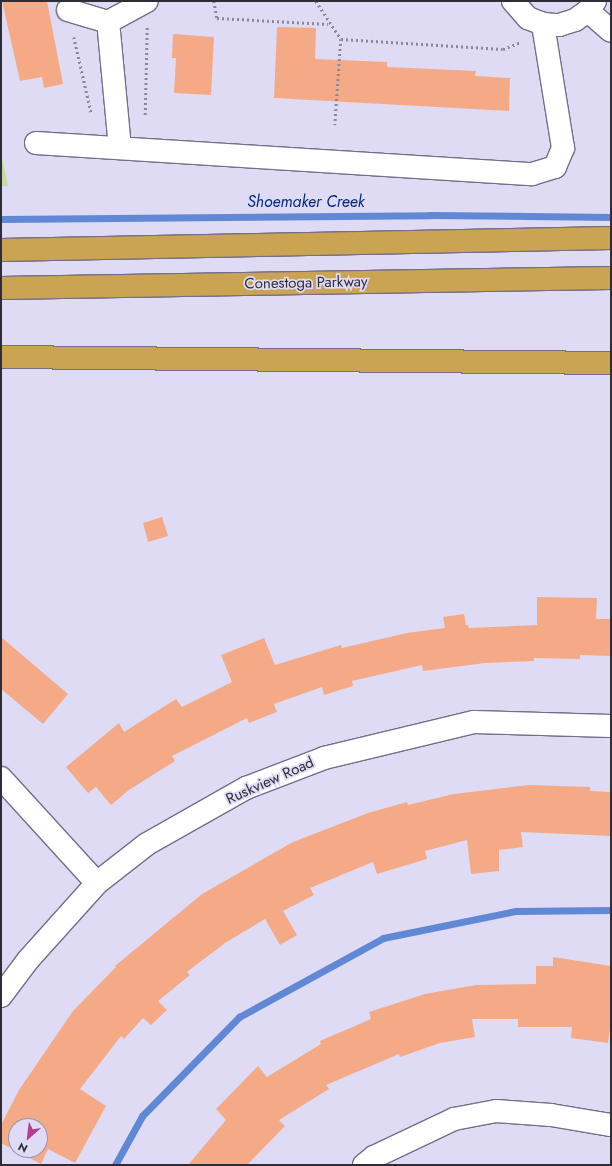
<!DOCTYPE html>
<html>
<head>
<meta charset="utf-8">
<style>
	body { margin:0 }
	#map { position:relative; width:612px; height:1166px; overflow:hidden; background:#dfdbf5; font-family:Jost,sans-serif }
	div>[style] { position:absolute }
	.green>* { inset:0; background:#c6d99e }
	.stream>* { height:7px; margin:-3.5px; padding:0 3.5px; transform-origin:3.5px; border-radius:3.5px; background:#6188d5 }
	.building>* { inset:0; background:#f4aa87 }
	.path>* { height:2.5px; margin-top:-1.25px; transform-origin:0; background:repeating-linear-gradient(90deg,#8b889b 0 2px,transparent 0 5px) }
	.roads { filter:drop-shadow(1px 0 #736f87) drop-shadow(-1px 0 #736f87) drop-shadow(0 1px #736f87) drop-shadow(0 -1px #736f87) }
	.minor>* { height:22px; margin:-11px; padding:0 11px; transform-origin:11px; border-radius:11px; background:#fff }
	.highway>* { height:22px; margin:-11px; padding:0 11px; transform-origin:11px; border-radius:11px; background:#caa353 }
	span { translate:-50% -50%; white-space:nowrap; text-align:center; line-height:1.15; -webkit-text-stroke:3.5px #dfdbf5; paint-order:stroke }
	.street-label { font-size:15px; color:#2e2d37 }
	.water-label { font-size:16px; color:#032a83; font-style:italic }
	.frame { position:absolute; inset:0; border:2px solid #2e2d37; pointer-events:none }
	.north { position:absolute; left:8px; top:1118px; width:40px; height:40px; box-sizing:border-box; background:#dfdbf5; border:1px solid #9895a9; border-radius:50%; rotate:208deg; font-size:11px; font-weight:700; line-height:16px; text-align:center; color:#2e2d37 }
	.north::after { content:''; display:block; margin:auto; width:14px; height:18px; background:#b43c92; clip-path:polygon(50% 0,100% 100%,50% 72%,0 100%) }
</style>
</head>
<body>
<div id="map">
	<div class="green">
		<div style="clip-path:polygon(1px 153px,8px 186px,1px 186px)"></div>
	</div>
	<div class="stream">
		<div style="left:1px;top:219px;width:429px;rotate:-0.5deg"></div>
		<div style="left:430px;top:215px;width:181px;rotate:0.6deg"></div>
		<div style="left:115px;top:1165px;width:56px;rotate:-61.1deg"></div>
		<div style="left:142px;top:1116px;width:139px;rotate:-45.6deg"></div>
		<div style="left:239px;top:1017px;width:164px;rotate:-28.7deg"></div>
		<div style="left:383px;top:938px;width:136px;rotate:-11.5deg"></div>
		<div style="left:516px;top:911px;width:95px;rotate:-0.6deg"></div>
	</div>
	<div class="building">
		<div style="clip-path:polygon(2px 1px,47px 1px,63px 84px,44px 88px,42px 77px,20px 81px)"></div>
		<div style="clip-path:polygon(277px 27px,316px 28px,315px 59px,387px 62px,387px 67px,476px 71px,475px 76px,510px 78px,509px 111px,274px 98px)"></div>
		<div style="clip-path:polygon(173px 34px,214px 37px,211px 95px,174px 93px,176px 58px,172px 58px)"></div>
		<div style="clip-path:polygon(162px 517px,168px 536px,148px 542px,143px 523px)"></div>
		<div style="clip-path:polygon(537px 597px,597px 598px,596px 619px,611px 619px,611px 656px,580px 655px,580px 659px,534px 658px,534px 661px,485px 663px,423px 671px,422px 665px,352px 681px,353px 686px,324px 695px,322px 687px,274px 704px,277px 712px,249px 723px,247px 718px,172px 756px,175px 761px,129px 790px,111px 805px,96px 787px,88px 793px,66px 767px,119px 723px,124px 732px,176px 699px,182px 707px,232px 682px,221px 655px,264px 638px,275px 665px,341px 645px,342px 648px,407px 633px,445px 628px,443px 617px,464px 614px,466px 625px,468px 625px,469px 628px,537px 625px)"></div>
		<div style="clip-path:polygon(1px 637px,68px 694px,43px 724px,1px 689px)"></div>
		<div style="clip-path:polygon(evenodd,529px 785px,590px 787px,590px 791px,611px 792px,611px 836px,521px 832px,523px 847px,499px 850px,499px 871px,471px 874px,467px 840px,425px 851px,427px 859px,377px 874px,373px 862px,310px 888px,314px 895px,283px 911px,297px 935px,280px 945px,265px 919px,225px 943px,187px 972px,190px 975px,158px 1001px,167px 1010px,151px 1025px,143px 1018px,124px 1039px,121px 1036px,80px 1089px,106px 1106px,75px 1163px,48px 1149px,41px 1164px,1px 1143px,1px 1125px,19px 1090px,73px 1011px,116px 967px,115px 966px,202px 894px,293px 842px,368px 813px,407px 802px,408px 805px,454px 794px,529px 785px,16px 1126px,40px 1126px,40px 1150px,16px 1150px,16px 1126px)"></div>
		<div style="clip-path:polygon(553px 957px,611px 966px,611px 1021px,608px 1043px,571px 1038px,572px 1027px,518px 1027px,518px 1019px,472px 1019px,475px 1037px,440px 1043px,400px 1057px,399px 1054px,326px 1085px,329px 1089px,279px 1120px,285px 1126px,247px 1165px,188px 1165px,226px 1120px,216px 1109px,258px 1066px,267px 1077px,321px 1044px,320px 1041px,371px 1019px,369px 1012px,425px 994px,476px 985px,536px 984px,536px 966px,553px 966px)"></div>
	</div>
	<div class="path">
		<div style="left:214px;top:1px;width:17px;rotate:80deg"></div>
		<div style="left:217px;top:18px;width:111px;rotate:3.1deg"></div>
		<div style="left:316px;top:1px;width:45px;rotate:56.7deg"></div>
		<div style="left:341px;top:39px;width:86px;rotate:94deg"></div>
		<div style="left:74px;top:37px;width:77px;rotate:77.2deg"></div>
		<div style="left:341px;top:39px;width:162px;rotate:3.5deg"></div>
		<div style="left:503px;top:49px;width:19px;rotate:-21deg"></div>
		<div style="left:145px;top:115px;width:88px;rotate:-88.7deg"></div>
	</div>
	<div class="roads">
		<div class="minor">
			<div style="left:513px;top:1px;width:23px;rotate:49deg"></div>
			<div style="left:528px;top:18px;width:16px;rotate:22deg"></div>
			<div style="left:543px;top:24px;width:16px;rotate:4deg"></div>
			<div style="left:559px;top:25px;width:17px;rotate:-17deg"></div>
			<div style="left:575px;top:20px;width:16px;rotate:-35deg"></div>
			<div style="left:588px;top:11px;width:12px;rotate:-55deg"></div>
			<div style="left:68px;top:10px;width:42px;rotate:16.7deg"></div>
			<div style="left:588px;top:11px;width:30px;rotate:41deg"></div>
			<div style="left:36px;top:143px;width:497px;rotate:3.6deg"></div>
			<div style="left:532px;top:174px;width:24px;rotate:-17deg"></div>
			<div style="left:555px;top:167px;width:21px;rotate:-67deg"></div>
			<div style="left:563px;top:148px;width:126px;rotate:-99.2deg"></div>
			<div style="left:120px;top:148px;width:127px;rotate:-95.4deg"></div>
			<div style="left:108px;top:22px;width:44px;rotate:-28.3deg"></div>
			<div style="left:1px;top:778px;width:142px;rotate:47.6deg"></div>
			<div style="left:1px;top:996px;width:45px;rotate:-53.1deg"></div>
			<div style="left:28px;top:960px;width:103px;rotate:-48.1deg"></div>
			<div style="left:97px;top:883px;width:63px;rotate:-38deg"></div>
			<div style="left:147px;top:844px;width:114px;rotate:-29.5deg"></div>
			<div style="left:246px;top:788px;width:84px;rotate:-21deg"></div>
			<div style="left:324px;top:758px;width:154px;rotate:-13.5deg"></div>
			<div style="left:474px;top:722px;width:137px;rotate:1.7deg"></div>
			<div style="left:364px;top:1165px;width:13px;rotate:-39deg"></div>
			<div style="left:374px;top:1157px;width:89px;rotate:-25.4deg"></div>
			<div style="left:454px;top:1119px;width:43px;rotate:-10.8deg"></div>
			<div style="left:496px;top:1111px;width:55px;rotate:4.2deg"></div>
			<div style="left:551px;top:1115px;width:61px;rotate:9.5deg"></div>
		</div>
		<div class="highway">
			<div style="left:1px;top:250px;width:610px;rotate:-1.13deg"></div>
			<div style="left:1px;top:288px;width:610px;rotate:-0.94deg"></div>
			<div style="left:1px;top:357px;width:610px;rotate:0.56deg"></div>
		</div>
	</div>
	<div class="street-label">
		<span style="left:306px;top:283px;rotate:-1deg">Conestoga Parkway</span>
		<span style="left:270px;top:781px;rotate:-24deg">Ruskview Road</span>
	</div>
	<div class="water-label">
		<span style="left:306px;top:202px">Shoemaker Creek</span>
	</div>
	<div class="frame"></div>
	<div class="north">N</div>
</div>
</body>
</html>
